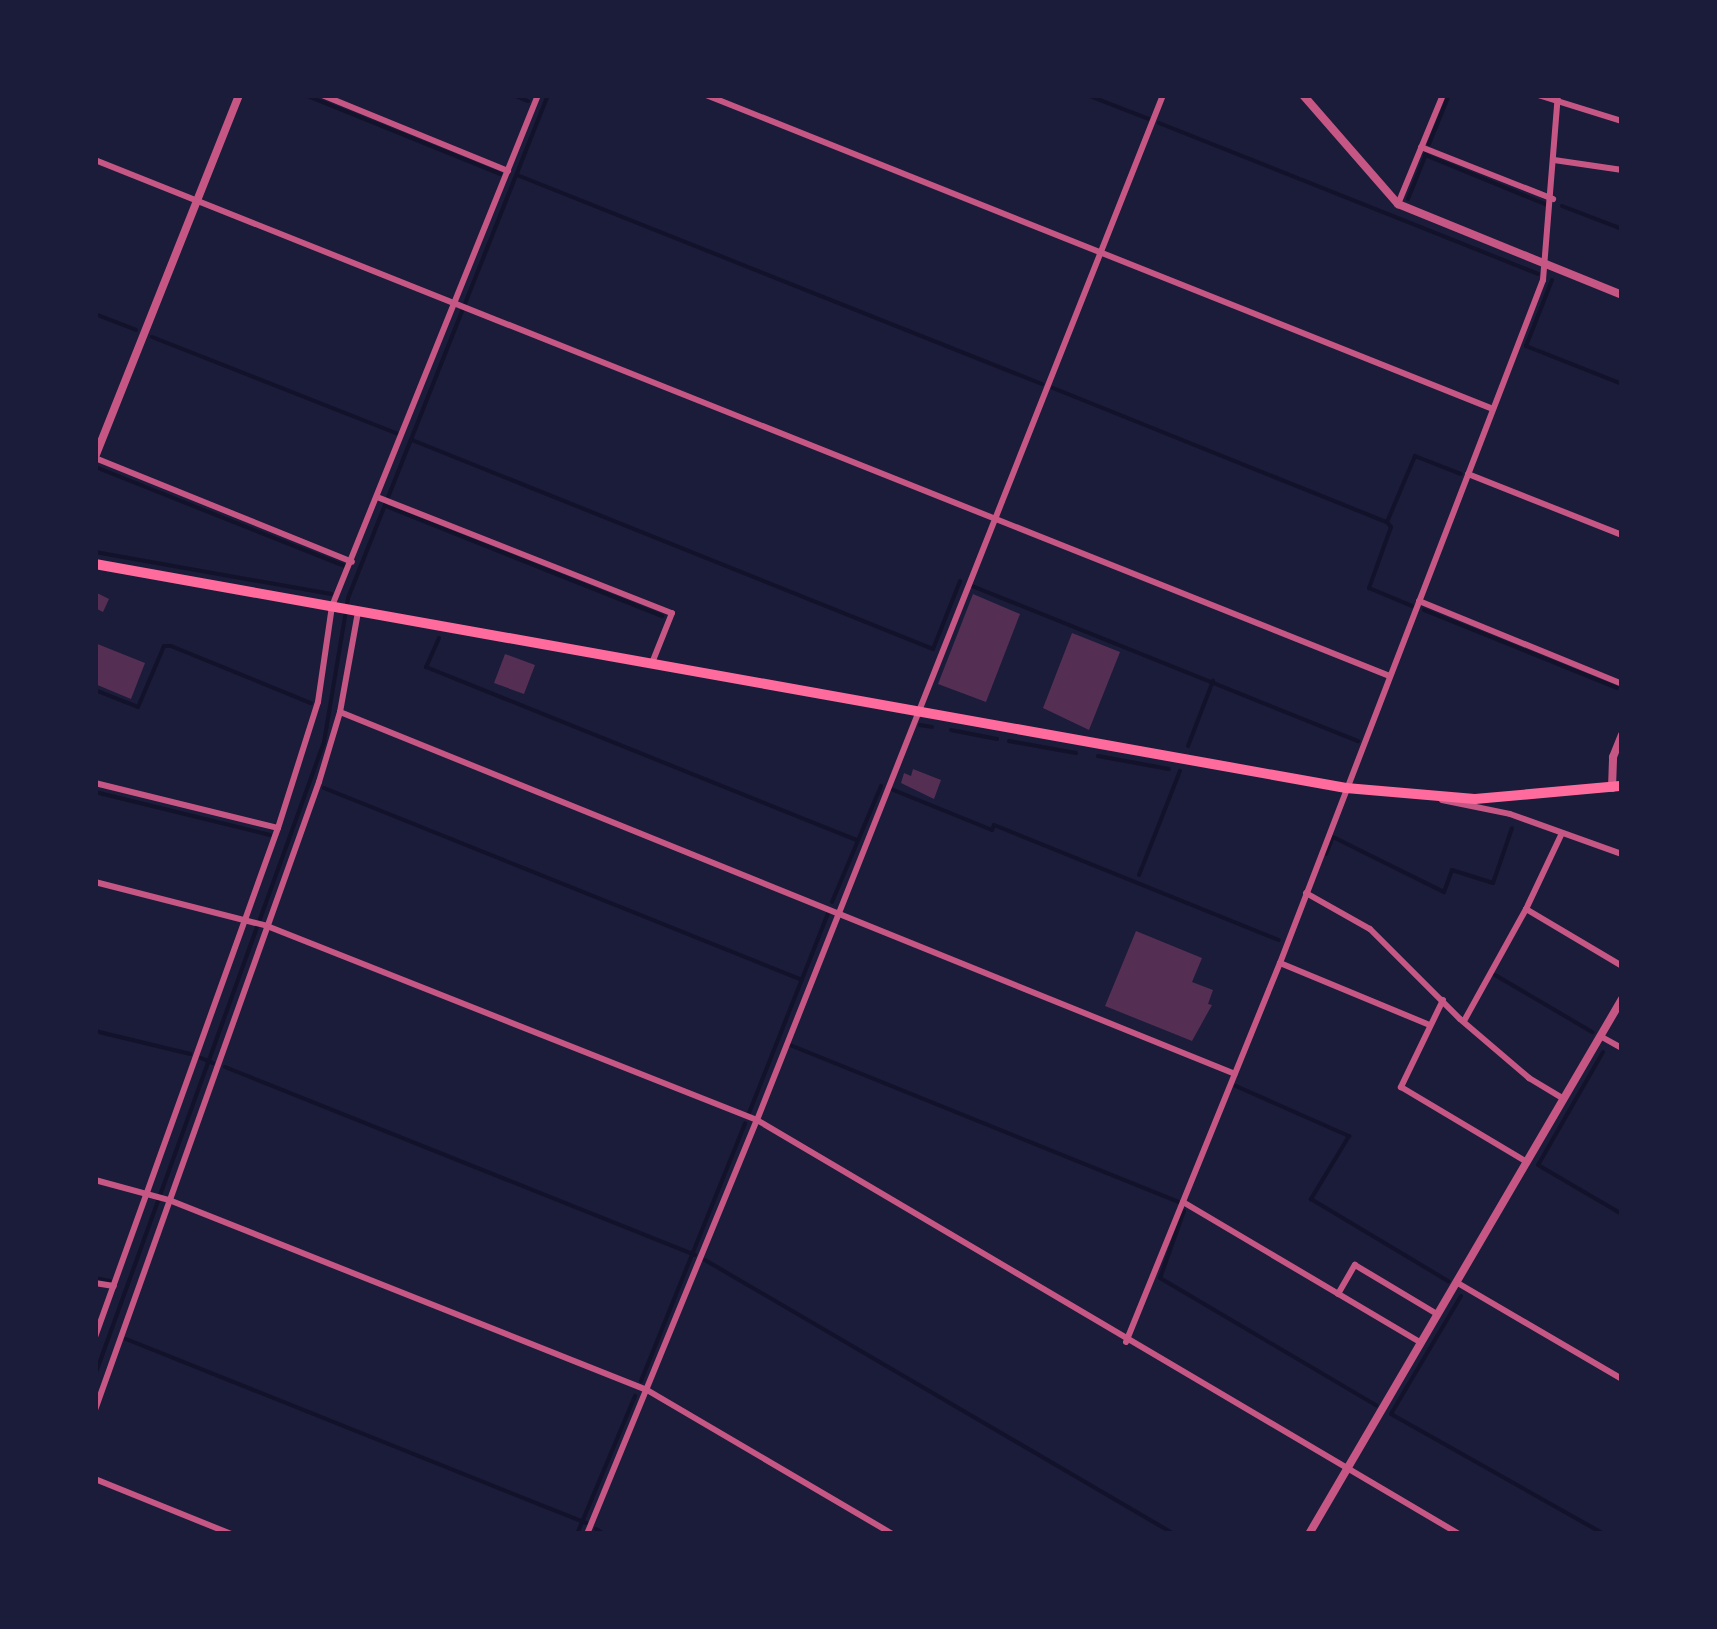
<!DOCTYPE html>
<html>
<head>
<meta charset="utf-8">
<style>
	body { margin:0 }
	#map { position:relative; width:1717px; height:1629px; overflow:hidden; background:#1b1b3a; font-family:"Noto Sans",sans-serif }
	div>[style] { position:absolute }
	.stream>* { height:4px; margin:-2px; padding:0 2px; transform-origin:2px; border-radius:2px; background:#12122b }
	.building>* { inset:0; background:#542f53 }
	.minor>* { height:6px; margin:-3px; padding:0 3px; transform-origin:3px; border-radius:3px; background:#c65784 }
	.tertiary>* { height:8px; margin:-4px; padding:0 4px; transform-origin:4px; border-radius:4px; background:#c65784 }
	.primary>* { height:10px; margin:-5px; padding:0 5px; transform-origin:5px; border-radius:5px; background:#ff6b9d }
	span { translate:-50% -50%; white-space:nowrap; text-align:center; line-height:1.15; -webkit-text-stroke:9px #1b1b3a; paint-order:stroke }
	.frame { position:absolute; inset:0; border:98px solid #1b1b3a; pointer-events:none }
</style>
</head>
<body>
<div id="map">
	<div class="stream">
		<div style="left:305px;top:95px;width:211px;rotate:22deg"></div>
		<div style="left:513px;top:95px;width:16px;rotate:22deg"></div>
		<div style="left:1087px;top:95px;width:66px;rotate:21.2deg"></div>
		<div style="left:1159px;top:123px;width:408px;rotate:21.7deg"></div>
		<div style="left:1429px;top:144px;width:53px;rotate:-67.8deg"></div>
		<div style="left:1425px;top:155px;width:130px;rotate:22.2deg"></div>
		<div style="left:517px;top:175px;width:565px;rotate:21.71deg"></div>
		<div style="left:1408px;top:199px;width:48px;rotate:-68.2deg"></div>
		<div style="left:1562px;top:206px;width:64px;rotate:21deg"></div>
		<div style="left:1552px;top:280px;width:71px;rotate:111.5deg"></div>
		<div style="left:1526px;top:346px;width:103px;rotate:21.6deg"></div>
		<div style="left:95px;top:314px;width:44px;rotate:21.3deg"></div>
		<div style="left:152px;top:337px;width:264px;rotate:21.5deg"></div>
		<div style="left:1053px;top:388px;width:360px;rotate:21.9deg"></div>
		<div style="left:1387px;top:522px;width:6px;rotate:51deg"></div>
		<div style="left:1391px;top:527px;width:65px;rotate:109.8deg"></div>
		<div style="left:1369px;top:588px;width:47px;rotate:22.7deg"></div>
		<div style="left:412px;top:440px;width:561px;rotate:21.86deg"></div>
		<div style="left:933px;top:649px;width:73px;rotate:-68.3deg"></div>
		<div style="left:98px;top:468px;width:265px;rotate:21.7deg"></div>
		<div style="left:388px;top:507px;width:295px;rotate:21.7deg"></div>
		<div style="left:1387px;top:522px;width:72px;rotate:-67deg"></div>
		<div style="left:1415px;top:456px;width:49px;rotate:21.4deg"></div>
		<div style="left:95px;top:552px;width:240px;rotate:10.1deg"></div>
		<div style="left:972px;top:586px;width:416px;rotate:21.9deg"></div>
		<div style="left:1424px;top:610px;width:208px;rotate:22deg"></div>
		<div style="left:439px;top:638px;width:32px;rotate:114deg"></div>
		<div style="left:426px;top:667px;width:463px;rotate:21.9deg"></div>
		<div style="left:95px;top:690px;width:46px;rotate:21.6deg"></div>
		<div style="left:138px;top:707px;width:66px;rotate:-66.9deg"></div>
		<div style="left:164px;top:646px;width:7px"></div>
		<div style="left:171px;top:646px;width:151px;rotate:22.2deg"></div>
		<div style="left:920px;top:725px;width:12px;rotate:9deg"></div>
		<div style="left:951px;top:730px;width:47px;rotate:11.1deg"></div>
		<div style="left:1009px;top:741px;width:68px;rotate:10.2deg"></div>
		<div style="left:1188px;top:746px;width:70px;rotate:-69deg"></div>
		<div style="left:1098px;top:756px;width:72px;rotate:10.4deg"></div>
		<div style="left:324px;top:788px;width:515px;rotate:21.88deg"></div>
		<div style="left:891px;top:789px;width:109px;rotate:22.1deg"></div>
		<div style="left:992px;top:830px;width:5px;rotate:-68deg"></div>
		<div style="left:994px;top:825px;width:307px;rotate:22deg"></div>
		<div style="left:95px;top:792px;width:180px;rotate:13.8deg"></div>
		<div style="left:1326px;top:854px;width:18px;rotate:-68deg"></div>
		<div style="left:1333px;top:837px;width:124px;rotate:26.4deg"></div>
		<div style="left:1444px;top:892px;width:23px;rotate:-70deg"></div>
		<div style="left:1452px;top:870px;width:43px;rotate:17.6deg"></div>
		<div style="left:1493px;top:883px;width:58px;rotate:-70.9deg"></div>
		<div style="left:1139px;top:875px;width:112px;rotate:-68.5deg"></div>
		<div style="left:832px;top:902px;width:126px;rotate:-67.1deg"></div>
		<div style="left:1495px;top:975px;width:113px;rotate:30.4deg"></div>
		<div style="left:95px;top:1031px;width:98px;rotate:13.6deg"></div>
		<div style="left:790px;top:1045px;width:419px;rotate:22deg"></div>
		<div style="left:1603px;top:1052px;width:130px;rotate:119.9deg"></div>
		<div style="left:1538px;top:1165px;width:97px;rotate:30.3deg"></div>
		<div style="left:201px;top:1058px;width:13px;rotate:23deg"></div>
		<div style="left:225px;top:1067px;width:506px;rotate:21.8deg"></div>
		<div style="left:1236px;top:1086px;width:124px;rotate:23.9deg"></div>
		<div style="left:1349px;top:1136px;width:74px;rotate:121.1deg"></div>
		<div style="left:1311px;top:1199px;width:160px;rotate:30.9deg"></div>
		<div style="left:749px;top:1113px;width:215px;rotate:-68.4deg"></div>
		<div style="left:1184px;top:1211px;width:71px;rotate:109.7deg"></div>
		<div style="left:1160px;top:1278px;width:251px;rotate:30.5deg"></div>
		<div style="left:705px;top:1260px;width:543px;rotate:30.29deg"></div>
		<div style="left:95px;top:1278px;width:15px;rotate:11deg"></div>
		<div style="left:1461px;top:1296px;width:137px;rotate:120.7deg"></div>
		<div style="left:1391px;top:1414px;width:244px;rotate:29.4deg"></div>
		<div style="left:126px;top:1339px;width:496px;rotate:21.8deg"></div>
		<div style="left:95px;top:1375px;width:673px;rotate:-70.11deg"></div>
		<div style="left:324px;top:742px;width:146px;rotate:-80.5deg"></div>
		<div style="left:348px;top:598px;width:541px;rotate:-68.32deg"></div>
		<div style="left:641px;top:1381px;width:278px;rotate:-68deg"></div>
		<div style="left:596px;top:1529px;width:9px;rotate:32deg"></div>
		<div style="left:577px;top:1534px;width:150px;rotate:-67.2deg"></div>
	</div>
	<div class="building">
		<div style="clip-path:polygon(95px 592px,109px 599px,103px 612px,95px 608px)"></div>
		<div style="clip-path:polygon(973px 594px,1020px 614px,986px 702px,938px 684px)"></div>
		<div style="clip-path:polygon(1072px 633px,1120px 652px,1089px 730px,1043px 708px)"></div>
		<div style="clip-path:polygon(95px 643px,145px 663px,131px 699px,95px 684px)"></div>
		<div style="clip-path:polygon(505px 654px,535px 665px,524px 694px,494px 683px)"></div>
		<div style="clip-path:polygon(913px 769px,941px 780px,934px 799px,901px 783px,904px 773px,911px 776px)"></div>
		<div style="clip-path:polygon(1136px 931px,1202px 958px,1192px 982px,1213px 990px,1208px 1004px,1212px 1005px,1192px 1041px,1105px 1006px)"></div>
	</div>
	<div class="minor">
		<div style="left:322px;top:95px;width:201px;rotate:22.2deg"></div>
		<div style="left:706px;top:95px;width:847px;rotate:21.75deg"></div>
		<div style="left:1538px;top:95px;width:88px;rotate:17.2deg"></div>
		<div style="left:1421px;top:147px;width:142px;rotate:21.5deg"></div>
		<div style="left:95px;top:160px;width:1394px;rotate:21.73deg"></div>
		<div style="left:1554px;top:160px;width:69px;rotate:8.4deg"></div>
		<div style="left:1398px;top:204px;width:118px;rotate:-67.6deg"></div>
		<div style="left:95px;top:458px;width:277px;rotate:22deg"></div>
		<div style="left:1468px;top:474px;width:166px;rotate:21.6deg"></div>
		<div style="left:377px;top:497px;width:317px;rotate:21.5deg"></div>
		<div style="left:672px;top:613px;width:54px;rotate:111.8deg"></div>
		<div style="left:1419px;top:601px;width:219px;rotate:22.2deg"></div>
		<div style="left:340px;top:712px;width:965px;rotate:22.02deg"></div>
		<div style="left:95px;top:783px;width:188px;rotate:13.8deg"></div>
		<div style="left:1442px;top:800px;width:69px;rotate:11.6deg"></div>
		<div style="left:1510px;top:814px;width:119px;rotate:19.7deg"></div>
		<div style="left:1562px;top:833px;width:84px;rotate:115.3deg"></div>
		<div style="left:1526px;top:909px;width:112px;rotate:30.7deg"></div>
		<div style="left:95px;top:882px;width:178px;rotate:14.3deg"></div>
		<div style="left:267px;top:926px;width:527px;rotate:21.6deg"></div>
		<div style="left:757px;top:1120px;width:815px;rotate:30.53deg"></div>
		<div style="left:1306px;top:893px;width:73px;rotate:29.4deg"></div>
		<div style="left:1370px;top:929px;width:127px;rotate:45deg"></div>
		<div style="left:1460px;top:1019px;width:91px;rotate:40.5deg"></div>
		<div style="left:1529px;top:1078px;width:41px;rotate:31deg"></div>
		<div style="left:1280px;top:963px;width:162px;rotate:22.5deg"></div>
		<div style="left:1443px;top:1000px;width:97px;rotate:115.8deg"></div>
		<div style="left:1401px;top:1087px;width:147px;rotate:30.8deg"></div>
		<div style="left:1464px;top:1021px;width:128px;rotate:-61deg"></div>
		<div style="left:1600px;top:1036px;width:25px;rotate:29deg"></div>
		<div style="left:95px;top:1180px;width:77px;rotate:15.1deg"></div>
		<div style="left:169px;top:1200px;width:514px;rotate:21.68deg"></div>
		<div style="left:647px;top:1390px;width:284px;rotate:30.4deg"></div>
		<div style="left:1183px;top:1202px;width:277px;rotate:30.6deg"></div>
		<div style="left:1456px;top:1282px;width:192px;rotate:30.3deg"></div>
		<div style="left:95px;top:1283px;width:19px;rotate:9deg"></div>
		<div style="left:1338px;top:1294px;width:34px;rotate:-60deg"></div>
		<div style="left:1355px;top:1265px;width:96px;rotate:30.9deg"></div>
		<div style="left:95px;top:1337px;width:541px;rotate:-70.23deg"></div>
		<div style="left:278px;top:828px;width:132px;rotate:-72.4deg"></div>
		<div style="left:318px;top:702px;width:97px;rotate:-81.7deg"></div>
		<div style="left:332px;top:606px;width:551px;rotate:-68.04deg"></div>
		<div style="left:1126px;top:1342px;width:409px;rotate:-67.9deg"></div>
		<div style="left:1280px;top:963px;width:732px;rotate:-68.94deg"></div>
		<div style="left:1543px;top:280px;width:186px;rotate:-85.4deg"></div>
		<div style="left:95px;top:1410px;width:667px;rotate:-70.37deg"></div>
		<div style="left:319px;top:782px;width:73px;rotate:-73.3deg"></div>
		<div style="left:340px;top:712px;width:102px;rotate:-79.8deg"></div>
		<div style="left:95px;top:1479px;width:147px;rotate:22deg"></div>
		<div style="left:587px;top:1534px;width:448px;rotate:-67.7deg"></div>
		<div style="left:757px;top:1120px;width:1102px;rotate:-68.39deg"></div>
	</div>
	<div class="tertiary">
		<div style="left:1303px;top:95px;width:145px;rotate:48.9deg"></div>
		<div style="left:1398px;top:204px;width:242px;rotate:22.1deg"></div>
		<div style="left:95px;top:457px;width:390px;rotate:-68.3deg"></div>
		<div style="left:1612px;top:788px;width:31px;rotate:-88deg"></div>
		<div style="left:1613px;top:757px;width:24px;rotate:-68deg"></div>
		<div style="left:1309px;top:1534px;width:620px;rotate:-59.67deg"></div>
	</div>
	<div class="primary">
		<div style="left:95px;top:564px;width:1271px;rotate:10.15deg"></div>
		<div style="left:1346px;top:788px;width:129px;rotate:4.9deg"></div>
		<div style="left:1475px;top:799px;width:148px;rotate:-5.1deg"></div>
	</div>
	<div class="frame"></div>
</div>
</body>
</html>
